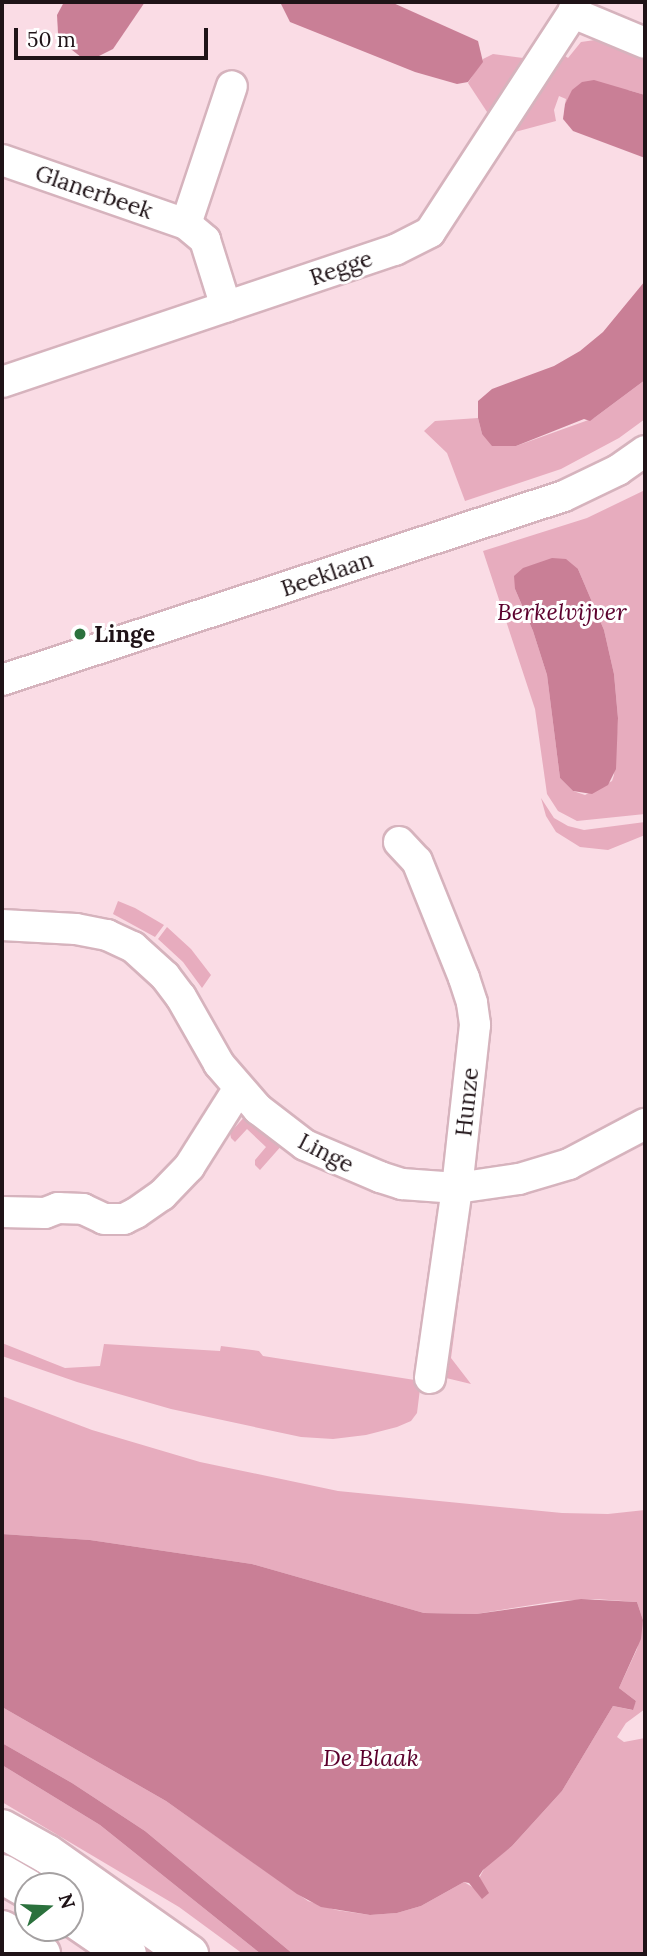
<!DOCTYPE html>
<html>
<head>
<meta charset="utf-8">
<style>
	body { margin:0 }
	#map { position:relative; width:647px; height:1956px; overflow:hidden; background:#fadce5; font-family:Lora,serif }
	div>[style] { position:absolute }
	.green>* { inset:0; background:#e7acbe }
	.water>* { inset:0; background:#c97f96 }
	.roads { filter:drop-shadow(2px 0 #d6b3bd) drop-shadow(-2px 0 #d6b3bd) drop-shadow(0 2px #d6b3bd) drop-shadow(0 -2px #d6b3bd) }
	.minor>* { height:30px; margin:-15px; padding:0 15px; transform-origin:15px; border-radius:15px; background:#fff }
	.secondary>* { height:38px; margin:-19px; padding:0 19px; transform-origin:19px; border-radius:19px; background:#fff }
	.dots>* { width:19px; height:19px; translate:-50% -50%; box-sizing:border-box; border:4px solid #fff; border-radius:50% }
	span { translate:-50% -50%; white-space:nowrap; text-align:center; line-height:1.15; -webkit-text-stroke:6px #fff; paint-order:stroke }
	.street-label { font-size:23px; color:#1f1317 }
	.poi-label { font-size:23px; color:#1f1317; font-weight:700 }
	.left { translate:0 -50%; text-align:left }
	.water-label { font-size:24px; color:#5b002d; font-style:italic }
	.frame { position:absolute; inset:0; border:4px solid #1f1317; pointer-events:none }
	.north { position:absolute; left:14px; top:1872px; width:70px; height:70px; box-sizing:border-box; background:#fff; border:2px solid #a5a1a2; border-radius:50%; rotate:72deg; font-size:19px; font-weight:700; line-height:28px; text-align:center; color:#1f1317 }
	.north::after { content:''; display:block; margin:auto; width:24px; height:32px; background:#2b713d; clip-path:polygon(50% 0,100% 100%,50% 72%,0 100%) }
	.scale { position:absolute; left:14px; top:28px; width:194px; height:32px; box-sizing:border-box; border:4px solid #1f1317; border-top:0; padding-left:9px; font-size:21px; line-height:24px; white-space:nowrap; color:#1f1317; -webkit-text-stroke:5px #fff; paint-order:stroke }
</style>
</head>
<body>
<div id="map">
	<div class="green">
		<div style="clip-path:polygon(595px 40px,645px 60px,645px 95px,628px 90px,573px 90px,565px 104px,566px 99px,559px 96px,554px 110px,556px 121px,515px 132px,562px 54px,568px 58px,581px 42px)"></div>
		<div style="clip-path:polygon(493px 54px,523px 58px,489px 115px,468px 83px,483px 59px)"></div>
		<div style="clip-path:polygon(645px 380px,645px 419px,619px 438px,561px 469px,465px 501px,447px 453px,424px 431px,435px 421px,478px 418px,482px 434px,516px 446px,594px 418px)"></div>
		<div style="clip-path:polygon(evenodd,645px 490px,645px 814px,577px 821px,558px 811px,547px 794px,535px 709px,483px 551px,587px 518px,645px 490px,578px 569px,604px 630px,614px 674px,618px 718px,614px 775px,612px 781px,585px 795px,573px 791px,560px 778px,547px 675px,533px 631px,515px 589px,578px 569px)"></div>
		<div style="clip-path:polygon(541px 798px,554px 818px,568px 826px,584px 830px,645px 822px,645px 835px,608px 850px,580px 847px,556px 832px,546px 816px)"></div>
		<div style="clip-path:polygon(118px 901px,135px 908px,164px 925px,155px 937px,113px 914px)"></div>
		<div style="clip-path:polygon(167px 927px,191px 949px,211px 975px,202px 988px,183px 962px,158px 939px)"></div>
		<div style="clip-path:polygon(247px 1114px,283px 1144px,260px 1170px,255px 1165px,255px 1160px,266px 1147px,247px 1129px,235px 1142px,231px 1138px,230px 1133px)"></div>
		<div style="clip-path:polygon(472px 1198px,451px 1358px,471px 1384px,442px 1377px,458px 1209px)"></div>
		<div style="clip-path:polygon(2px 1343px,65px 1368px,100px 1366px,104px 1344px,220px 1351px,221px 1346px,259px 1351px,263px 1356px,421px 1381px,417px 1413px,411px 1421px,397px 1427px,366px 1435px,333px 1439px,301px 1437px,171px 1409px,77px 1382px,2px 1356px)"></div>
		<div style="clip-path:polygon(2px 1396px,92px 1430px,200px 1462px,338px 1491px,562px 1513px,608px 1514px,645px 1510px,645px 1709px,626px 1723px,617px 1737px,624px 1742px,645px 1738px,645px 1954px,293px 1954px,145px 1831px,72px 1783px,2px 1743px,2px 1707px,166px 1801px,308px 1901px,336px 1910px,370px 1915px,397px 1913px,421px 1906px,464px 1882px,474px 1888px,485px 1867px,512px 1846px,562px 1791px,613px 1706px,632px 1710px,636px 1701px,619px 1688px,637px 1649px,643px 1620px,637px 1602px,595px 1599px,557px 1601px,476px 1614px,424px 1613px,252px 1564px,90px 1540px,2px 1534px)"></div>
		<div style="clip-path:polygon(2px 1765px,100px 1825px,261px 1954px,243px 1954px,179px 1907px,2px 1802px)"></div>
	</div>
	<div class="water">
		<div style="clip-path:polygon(64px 2px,145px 2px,113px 49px,97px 57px,81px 57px,63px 43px,58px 33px,57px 15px)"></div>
		<div style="clip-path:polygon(280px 2px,391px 2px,478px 41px,483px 62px,468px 82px,457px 84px,415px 72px,290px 22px)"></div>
		<div style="clip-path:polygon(594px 80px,645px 95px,645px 158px,573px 131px,563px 119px,565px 104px,572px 90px,582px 82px)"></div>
		<div style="clip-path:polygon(645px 281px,645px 380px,590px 421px,584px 419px,516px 446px,492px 446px,482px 434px,478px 418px,478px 401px,492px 389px,554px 366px,580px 351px,603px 332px)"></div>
		<div style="clip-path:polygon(552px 558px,566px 559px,578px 569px,604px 630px,614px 674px,618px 718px,616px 769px,608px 785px,592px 794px,573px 791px,560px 778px,547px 675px,533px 631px,515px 589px,514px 576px,523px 568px)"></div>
		<div style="clip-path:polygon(2px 1534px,90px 1540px,252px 1564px,424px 1613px,476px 1614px,581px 1599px,637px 1602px,643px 1620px,641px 1639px,619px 1688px,636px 1701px,633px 1710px,613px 1706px,562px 1791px,512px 1846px,483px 1870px,479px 1876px,489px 1893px,482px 1899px,469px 1883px,464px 1882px,421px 1906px,397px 1913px,370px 1915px,321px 1907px,297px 1894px,166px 1801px,2px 1707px)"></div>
		<div style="clip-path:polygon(2px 1743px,72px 1783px,145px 1831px,293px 1954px,261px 1954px,100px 1825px,2px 1765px)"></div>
	</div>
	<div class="roads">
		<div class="minor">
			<div style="left:573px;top:13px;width:78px;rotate:22.6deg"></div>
			<div style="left:2px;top:160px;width:195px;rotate:19.2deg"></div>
			<div style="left:186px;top:224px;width:25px;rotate:40deg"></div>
			<div style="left:205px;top:240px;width:70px;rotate:72.6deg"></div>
			<div style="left:186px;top:224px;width:145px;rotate:-71.6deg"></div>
			<div style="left:2px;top:382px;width:415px;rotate:-18.6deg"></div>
			<div style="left:395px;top:250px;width:39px;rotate:-27deg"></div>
			<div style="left:430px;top:232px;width:262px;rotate:-56.9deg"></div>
			<div style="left:573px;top:13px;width:11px;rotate:-75deg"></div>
			<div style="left:2px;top:680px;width:591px;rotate:-18.13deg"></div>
			<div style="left:564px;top:496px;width:60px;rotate:-25.7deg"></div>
			<div style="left:618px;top:470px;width:33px;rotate:-35deg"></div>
			<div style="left:399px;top:842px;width:26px;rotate:47deg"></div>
			<div style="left:417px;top:861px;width:126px;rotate:68.1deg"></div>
			<div style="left:464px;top:978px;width:26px;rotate:72deg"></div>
			<div style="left:472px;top:1003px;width:22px;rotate:82deg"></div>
			<div style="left:475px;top:1025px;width:164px;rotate:96.3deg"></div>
			<div style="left:457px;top:1188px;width:192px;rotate:98.1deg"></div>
			<div style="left:2px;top:925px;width:74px;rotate:3.1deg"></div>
			<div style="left:76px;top:929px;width:32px;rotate:11deg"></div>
			<div style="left:107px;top:935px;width:29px;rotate:25deg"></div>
			<div style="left:133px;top:947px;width:43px;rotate:42.2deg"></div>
			<div style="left:165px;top:976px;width:26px;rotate:53deg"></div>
			<div style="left:181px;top:997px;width:77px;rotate:60.4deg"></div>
			<div style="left:219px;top:1064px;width:60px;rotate:49.1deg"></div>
			<div style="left:258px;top:1109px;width:59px;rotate:37.5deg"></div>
			<div style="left:305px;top:1145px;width:82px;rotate:23.1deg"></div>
			<div style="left:380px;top:1177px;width:23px;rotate:18deg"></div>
			<div style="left:402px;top:1184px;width:55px;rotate:4.2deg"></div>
			<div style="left:457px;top:1188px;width:63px;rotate:-8.3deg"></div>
			<div style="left:519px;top:1179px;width:52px;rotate:-16.7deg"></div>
			<div style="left:569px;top:1164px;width:86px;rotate:-27.8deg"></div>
			<div style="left:2px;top:1212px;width:43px;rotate:1.3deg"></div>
			<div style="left:45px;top:1213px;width:14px;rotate:-21deg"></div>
			<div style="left:58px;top:1208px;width:25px;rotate:2deg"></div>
			<div style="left:83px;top:1209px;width:23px;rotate:25deg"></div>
			<div style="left:104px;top:1219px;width:20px"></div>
			<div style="left:124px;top:1219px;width:13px;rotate:-27deg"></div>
			<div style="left:136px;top:1213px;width:32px;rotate:-35deg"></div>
			<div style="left:162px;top:1195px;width:39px;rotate:-46deg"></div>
			<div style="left:189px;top:1167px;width:93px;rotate:-57.7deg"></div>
		</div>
		<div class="secondary">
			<div style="left:2px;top:1829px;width:51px;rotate:29.1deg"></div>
			<div style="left:47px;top:1854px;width:174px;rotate:35.2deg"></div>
			<div style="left:2px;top:1874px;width:30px;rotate:30deg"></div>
			<div style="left:70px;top:1915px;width:69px;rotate:34.4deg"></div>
			<div style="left:2px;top:1930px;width:46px;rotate:31.6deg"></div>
		</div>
	</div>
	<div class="dots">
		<div style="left:80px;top:634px;background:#2b713d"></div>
	</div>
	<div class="street-label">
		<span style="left:94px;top:192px;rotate:19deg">Glanerbeek</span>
		<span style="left:341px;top:268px;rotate:-19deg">Regge</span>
		<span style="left:327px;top:574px;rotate:-19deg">Beeklaan</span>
		<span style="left:467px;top:1102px;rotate:-84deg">Hunze</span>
		<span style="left:326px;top:1153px;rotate:27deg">Linge</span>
	</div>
	<div class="poi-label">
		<span class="left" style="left:94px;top:634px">Linge</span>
	</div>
	<div class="water-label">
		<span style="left:562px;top:612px">Berkelvijver</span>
		<span style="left:371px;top:1758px">De Blaak</span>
	</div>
	<div class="frame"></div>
	<div class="north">N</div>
	<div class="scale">50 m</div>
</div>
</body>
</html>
